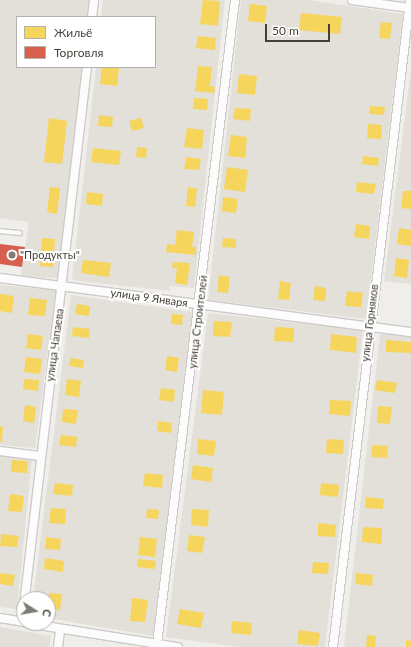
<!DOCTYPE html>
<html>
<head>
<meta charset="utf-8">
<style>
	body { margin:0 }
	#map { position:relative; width:411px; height:647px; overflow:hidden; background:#f0eeea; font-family:Lato,sans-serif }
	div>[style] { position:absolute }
	.residential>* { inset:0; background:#e3dfd9 }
	.homes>* { inset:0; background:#f6d55c }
	.shops>* { inset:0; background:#d6604d }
	.roads { filter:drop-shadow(1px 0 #cdcbc8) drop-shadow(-1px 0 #cdcbc8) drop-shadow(0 1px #cdcbc8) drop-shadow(0 -1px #cdcbc8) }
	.service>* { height:4px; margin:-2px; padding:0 2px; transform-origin:2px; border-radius:2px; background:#fdfcfc }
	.minor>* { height:8px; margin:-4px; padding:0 4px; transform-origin:4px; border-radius:4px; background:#fdfcfc }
	.dots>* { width:11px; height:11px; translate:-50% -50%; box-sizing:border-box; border:2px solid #fff; border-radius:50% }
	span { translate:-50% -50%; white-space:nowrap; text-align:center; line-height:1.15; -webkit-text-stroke:4px #fff; paint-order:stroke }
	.poi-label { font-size:11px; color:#443f37 }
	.left { translate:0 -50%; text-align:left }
	.street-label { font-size:11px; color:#443f37 }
	.legend { position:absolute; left:16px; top:16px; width:140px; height:52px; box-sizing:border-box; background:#fff; border:1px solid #b4b2af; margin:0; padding:5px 7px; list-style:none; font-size:12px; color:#443f37 }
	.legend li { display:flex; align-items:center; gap:8px; height:20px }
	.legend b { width:20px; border:1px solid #b4b2af }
	.north { position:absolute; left:16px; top:591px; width:40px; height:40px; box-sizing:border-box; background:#fff; border:1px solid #b4b2af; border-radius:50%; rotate:101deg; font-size:11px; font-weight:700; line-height:16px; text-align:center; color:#443f37 }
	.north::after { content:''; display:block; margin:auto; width:14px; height:18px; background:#807c76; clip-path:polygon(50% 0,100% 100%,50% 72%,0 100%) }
	.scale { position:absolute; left:265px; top:24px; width:65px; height:18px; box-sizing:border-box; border:2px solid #443f37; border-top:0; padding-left:5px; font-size:12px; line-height:14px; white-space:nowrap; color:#443f37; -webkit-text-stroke:3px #fff; paint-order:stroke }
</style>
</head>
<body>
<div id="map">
	<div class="residential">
		<div style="clip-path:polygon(0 0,90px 0,88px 17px,17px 17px,17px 67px,83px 67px,60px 278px,21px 276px,29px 222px,0 218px)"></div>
		<div style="clip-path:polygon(103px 0,225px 0,194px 288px,169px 286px,170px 291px,72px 280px,96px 67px,155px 67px,155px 17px,101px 17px)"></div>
		<div style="clip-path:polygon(241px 0,308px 0,403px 14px,366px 319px,208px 300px)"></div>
		<div style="clip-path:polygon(411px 70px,411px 284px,384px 281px)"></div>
		<div style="clip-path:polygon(0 285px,56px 290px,35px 448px,0 445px)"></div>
		<div style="clip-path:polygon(71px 295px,192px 312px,153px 636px,48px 618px,48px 599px,33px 599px)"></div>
		<div style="clip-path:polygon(208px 313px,363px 330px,325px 647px,239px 647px,166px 637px)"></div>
		<div style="clip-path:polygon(380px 334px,411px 336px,411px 647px,344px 647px)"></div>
		<div style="clip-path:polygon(0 456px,32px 459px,17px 609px,0 607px)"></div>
		<div style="clip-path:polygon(0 627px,51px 636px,49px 647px,0 647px)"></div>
	</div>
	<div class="homes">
		<div style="clip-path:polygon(203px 0,220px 1px,218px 26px,200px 24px)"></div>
		<div style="clip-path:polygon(250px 4px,267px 6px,265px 23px,248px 21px)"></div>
		<div style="clip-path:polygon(301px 13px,342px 17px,340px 34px,299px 30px)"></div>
		<div style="clip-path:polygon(381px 22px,392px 23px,390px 39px,379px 38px)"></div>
		<div style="clip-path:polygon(198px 36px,216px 38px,215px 50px,196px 48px)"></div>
		<div style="clip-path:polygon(198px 66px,212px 67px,210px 86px,215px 87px,214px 93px,195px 91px)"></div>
		<div style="clip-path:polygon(102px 67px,119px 68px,117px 86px,100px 84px)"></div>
		<div style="clip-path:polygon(239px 74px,257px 76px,255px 95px,237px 93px)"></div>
		<div style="clip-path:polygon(194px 98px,208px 99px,207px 110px,193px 109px)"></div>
		<div style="clip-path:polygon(370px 106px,385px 107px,384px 115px,369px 114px)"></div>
		<div style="clip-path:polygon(235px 108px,251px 109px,250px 121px,233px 119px)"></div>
		<div style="clip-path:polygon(99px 115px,113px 117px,112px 127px,98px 126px)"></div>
		<div style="clip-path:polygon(49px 118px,67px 121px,62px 164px,44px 162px)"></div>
		<div style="clip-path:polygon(141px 118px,144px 128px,132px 131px,129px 121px)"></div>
		<div style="clip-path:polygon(368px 124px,382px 125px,381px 139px,367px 138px)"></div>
		<div style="clip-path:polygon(187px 128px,204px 130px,202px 149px,184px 147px)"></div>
		<div style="clip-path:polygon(231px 135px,247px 137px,245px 158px,228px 156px)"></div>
		<div style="clip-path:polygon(137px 147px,147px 148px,146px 158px,136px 157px)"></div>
		<div style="clip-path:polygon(93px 148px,121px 151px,119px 165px,91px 162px)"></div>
		<div style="clip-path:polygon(363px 156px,379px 158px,378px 166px,362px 164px)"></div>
		<div style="clip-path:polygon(186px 157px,201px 159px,199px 170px,184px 169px)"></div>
		<div style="clip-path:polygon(227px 167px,248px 170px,245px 192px,224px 189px)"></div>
		<div style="clip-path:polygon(357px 182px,376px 184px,374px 194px,356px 192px)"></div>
		<div style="clip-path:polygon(50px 187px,60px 188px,57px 214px,47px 212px)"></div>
		<div style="clip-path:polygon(188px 187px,197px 189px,195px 207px,186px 206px)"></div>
		<div style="clip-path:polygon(403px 191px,411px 191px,411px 209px,401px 208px)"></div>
		<div style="clip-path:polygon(87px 192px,103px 194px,102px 206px,86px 204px)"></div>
		<div style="clip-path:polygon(223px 197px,238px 199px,236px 213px,222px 211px)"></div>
		<div style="clip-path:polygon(356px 224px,370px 226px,369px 239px,354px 237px)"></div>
		<div style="clip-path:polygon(399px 228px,411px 230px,411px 246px,397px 244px)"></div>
		<div style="clip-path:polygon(177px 230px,194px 232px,192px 247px,196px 247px,196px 255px,166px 252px,167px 244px,175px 245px)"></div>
		<div style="clip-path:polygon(42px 238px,55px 239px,53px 267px,40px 266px)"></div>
		<div style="clip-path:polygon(223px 238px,236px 239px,236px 248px,222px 247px)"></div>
		<div style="clip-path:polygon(396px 258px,409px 260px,407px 278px,394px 276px)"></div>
		<div style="clip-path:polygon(83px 260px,111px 263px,109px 277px,81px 273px)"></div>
		<div style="clip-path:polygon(173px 262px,190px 263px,187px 285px,175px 283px,177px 268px,172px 268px)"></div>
		<div style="clip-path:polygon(219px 275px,230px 277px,228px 293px,217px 292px)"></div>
		<div style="clip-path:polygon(280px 281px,291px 283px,289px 300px,278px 299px)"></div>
		<div style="clip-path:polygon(315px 286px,326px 288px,325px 301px,313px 300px)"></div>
		<div style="clip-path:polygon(347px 291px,363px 293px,361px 307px,345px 306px)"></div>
		<div style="clip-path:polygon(0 294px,14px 296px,12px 313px,0 311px)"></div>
		<div style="clip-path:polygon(30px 298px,47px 300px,45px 316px,28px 315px)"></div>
		<div style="clip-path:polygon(77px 304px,90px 306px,89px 316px,75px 314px)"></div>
		<div style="clip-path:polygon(172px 314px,183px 315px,182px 325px,171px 324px)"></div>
		<div style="clip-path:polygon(214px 321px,232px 322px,230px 337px,213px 336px)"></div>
		<div style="clip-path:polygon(73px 327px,90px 329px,89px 338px,72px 336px)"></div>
		<div style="clip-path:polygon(275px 327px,294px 328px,293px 342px,274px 341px)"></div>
		<div style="clip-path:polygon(28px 334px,43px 336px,41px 350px,26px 348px)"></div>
		<div style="clip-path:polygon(331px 334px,357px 337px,356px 353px,330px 350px)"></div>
		<div style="clip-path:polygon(386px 340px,411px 342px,411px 353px,386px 352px)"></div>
		<div style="clip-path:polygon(167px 356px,179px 358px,177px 372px,165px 370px)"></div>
		<div style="clip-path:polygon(26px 357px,42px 359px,40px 374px,24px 372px)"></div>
		<div style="clip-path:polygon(71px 358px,84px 360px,83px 368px,69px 366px)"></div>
		<div style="clip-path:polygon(24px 379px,39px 380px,38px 391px,23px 389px)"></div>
		<div style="clip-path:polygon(67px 379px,81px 381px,79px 397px,65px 395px)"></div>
		<div style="clip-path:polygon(377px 380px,397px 383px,395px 393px,375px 390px)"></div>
		<div style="clip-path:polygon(161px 388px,175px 390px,174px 402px,159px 400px)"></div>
		<div style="clip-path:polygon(203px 390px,224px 392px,222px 415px,201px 413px)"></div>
		<div style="clip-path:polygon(330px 400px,351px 401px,350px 416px,329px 414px)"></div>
		<div style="clip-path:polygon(25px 405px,36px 407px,34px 423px,23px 421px)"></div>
		<div style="clip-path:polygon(378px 406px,392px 407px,390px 424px,377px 423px)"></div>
		<div style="clip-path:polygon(63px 409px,78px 410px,76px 424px,62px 422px)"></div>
		<div style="clip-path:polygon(158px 421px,172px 423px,171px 433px,157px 431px)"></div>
		<div style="clip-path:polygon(0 426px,3px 427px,2px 442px,0 442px)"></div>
		<div style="clip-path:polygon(61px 435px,77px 437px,76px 447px,59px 445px)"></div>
		<div style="clip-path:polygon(198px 439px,216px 441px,214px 456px,197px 454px)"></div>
		<div style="clip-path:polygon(327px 439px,344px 440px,343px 454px,326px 453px)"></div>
		<div style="clip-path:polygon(372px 445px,388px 446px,387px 458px,371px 457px)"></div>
		<div style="clip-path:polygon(12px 460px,28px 461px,27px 473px,11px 472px)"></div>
		<div style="clip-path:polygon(193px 465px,213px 468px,211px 482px,191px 479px)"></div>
		<div style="clip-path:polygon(145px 473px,163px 475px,162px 488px,143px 486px)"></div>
		<div style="clip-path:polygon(55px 483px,73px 485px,72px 496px,53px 494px)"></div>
		<div style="clip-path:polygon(321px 483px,339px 485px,338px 497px,320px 495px)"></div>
		<div style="clip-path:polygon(10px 494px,24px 496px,22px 512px,8px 511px)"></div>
		<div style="clip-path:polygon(366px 497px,384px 499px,383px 509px,365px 508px)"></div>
		<div style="clip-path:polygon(51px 508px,66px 509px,65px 524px,49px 523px)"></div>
		<div style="clip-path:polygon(147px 509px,159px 510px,158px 519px,146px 518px)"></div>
		<div style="clip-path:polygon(192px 509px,209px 510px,208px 527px,191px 525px)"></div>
		<div style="clip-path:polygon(318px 523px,336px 525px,335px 537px,318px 536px)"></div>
		<div style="clip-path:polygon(363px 527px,382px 528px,381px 544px,362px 542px)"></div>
		<div style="clip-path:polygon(1px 534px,19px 536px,17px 547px,0 546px)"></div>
		<div style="clip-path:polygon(189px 535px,205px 537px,202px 553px,187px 551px)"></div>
		<div style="clip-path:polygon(46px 537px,61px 539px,60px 550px,45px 549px)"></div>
		<div style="clip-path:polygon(140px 537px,157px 539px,155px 557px,138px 555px)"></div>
		<div style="clip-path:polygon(45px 558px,64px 561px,63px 572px,44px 569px)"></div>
		<div style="clip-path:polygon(138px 559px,156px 561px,155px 569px,137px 567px)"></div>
		<div style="clip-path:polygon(313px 562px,329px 563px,328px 574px,312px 573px)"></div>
		<div style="clip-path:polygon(0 573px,15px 575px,13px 586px,0 584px)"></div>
		<div style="clip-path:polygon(356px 573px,373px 575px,372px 586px,355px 584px)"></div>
		<div style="clip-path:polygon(49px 593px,62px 594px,60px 610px,48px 608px)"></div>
		<div style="clip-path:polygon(132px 598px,148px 600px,145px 622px,130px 621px)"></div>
		<div style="clip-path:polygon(180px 609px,204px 613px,201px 628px,177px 624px)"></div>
		<div style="clip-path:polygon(232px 621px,252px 623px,251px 635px,231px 633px)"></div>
		<div style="clip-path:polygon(299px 630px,320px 633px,318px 646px,297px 644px)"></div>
		<div style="clip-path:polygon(367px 635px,376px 636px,375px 647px,366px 647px)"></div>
		<div style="clip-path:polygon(406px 640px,411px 641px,411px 647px,406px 647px)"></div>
	</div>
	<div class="shops">
		<div style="clip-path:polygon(0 244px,25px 247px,22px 267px,0 264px)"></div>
	</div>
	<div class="roads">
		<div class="service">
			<div style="left:0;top:231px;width:20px;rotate:6deg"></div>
		</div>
		<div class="minor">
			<div style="left:352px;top:0;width:58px;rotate:8deg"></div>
			<div style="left:92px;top:17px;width:17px;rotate:-83deg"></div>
			<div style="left:0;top:278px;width:415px;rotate:7.5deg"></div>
			<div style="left:0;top:451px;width:40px;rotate:7.1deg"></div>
			<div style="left:0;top:618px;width:24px;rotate:9deg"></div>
			<div style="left:22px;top:622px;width:559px;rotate:-83.32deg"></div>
			<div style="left:26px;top:623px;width:154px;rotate:9deg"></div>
			<div style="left:157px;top:644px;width:649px;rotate:-83.09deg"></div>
			<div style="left:58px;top:647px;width:16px;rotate:-83deg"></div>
			<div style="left:333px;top:647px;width:652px;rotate:-83.21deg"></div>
		</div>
	</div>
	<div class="dots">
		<div style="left:12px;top:255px;background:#807c76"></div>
	</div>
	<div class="poi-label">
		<span class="left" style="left:20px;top:255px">"Продукты"</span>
	</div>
	<div class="street-label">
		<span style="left:149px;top:298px;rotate:8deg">улица 9 Января</span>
		<span style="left:198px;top:322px;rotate:-83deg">улица Строителей</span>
		<span style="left:370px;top:323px;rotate:-83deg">улица Горняков</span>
		<span style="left:55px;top:345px;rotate:-82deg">улица Чапаева</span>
	</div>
	<ul class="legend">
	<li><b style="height:11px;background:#f6d55c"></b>Жильё</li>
	<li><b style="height:11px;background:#d6604d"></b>Торговля</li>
	</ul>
	<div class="north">С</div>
	<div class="scale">50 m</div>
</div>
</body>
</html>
